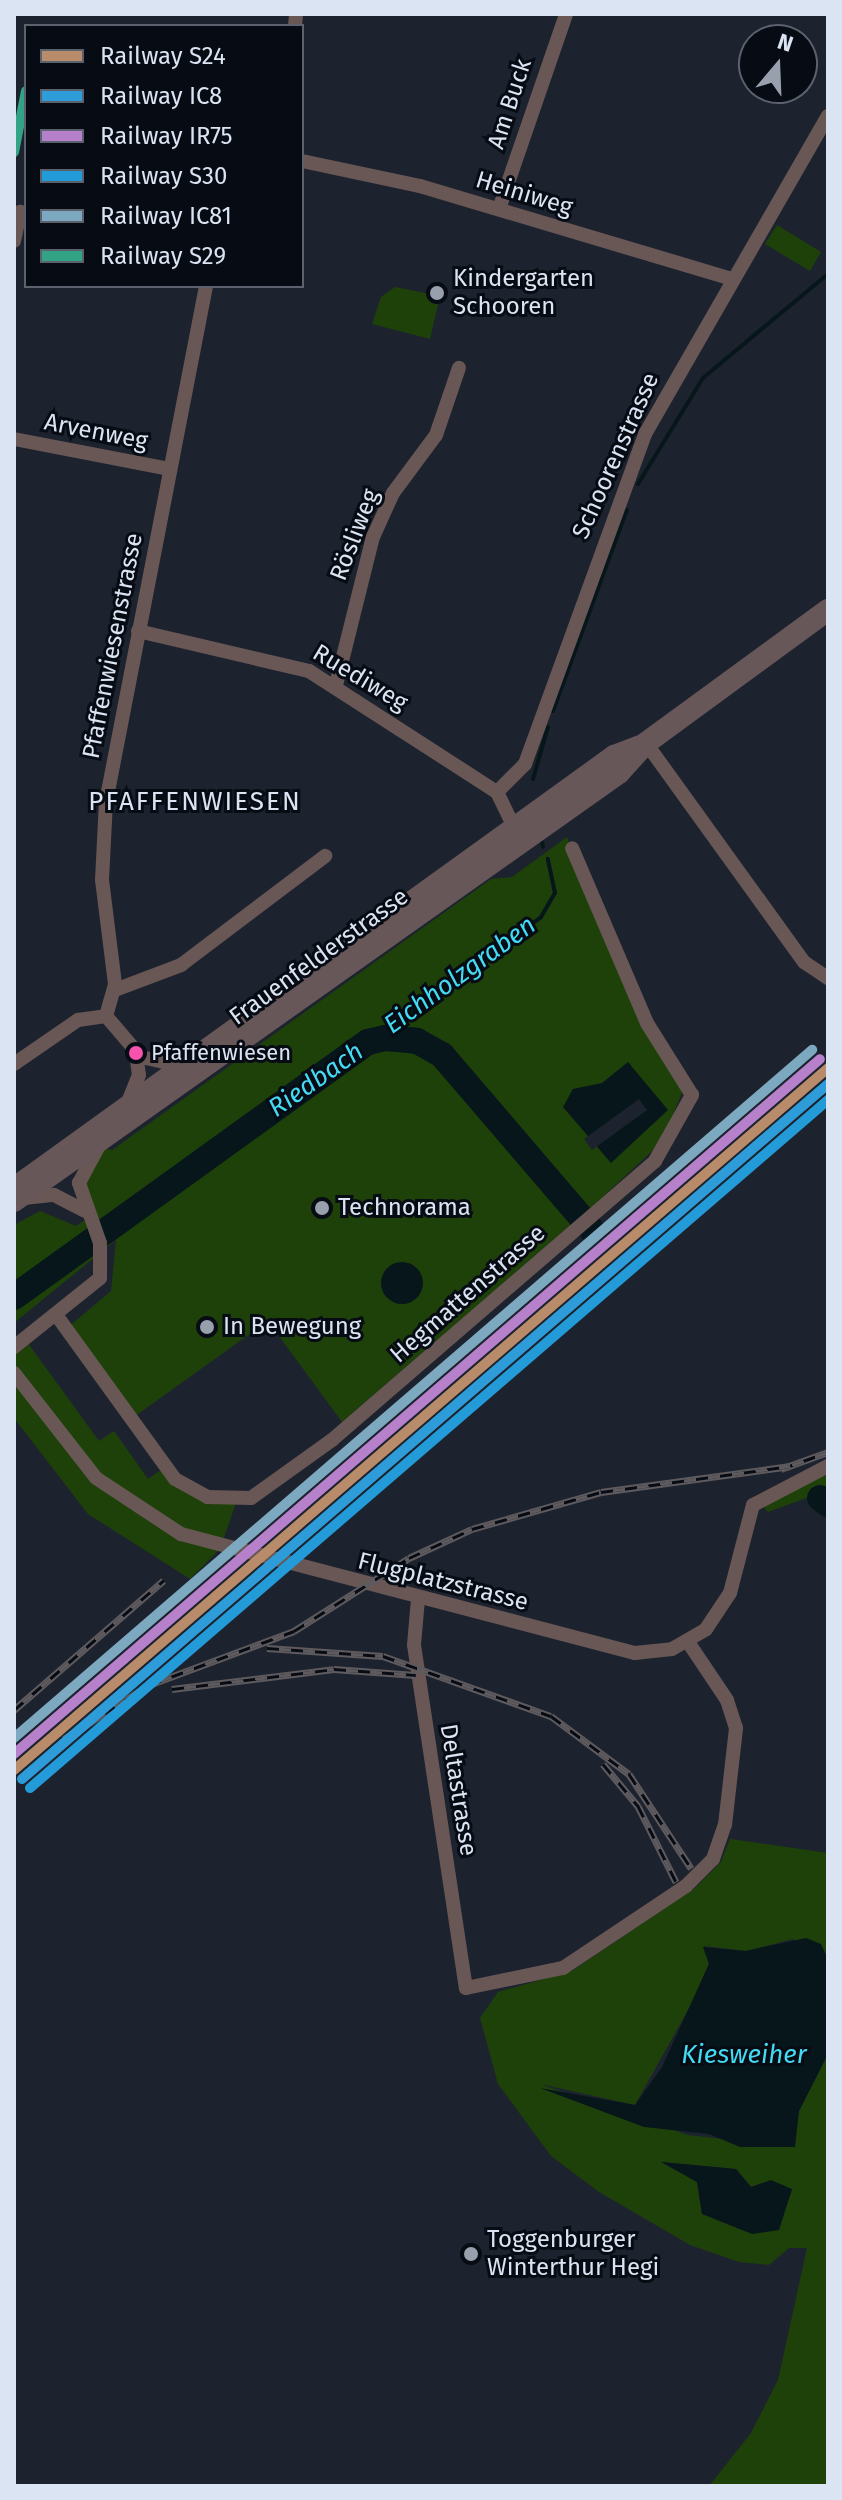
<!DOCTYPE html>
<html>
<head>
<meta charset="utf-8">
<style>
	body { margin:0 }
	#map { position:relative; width:842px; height:2500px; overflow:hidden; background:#1d232e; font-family:"Fira Sans",sans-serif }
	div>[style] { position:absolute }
	.green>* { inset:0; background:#1e410a }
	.water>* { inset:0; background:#06161b }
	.round { border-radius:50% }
	.pier>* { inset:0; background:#1d232e }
	.stream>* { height:4px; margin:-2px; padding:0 2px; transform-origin:2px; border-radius:2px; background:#06161b }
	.river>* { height:26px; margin:-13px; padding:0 13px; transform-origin:13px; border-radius:13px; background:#06161b }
	.minor>* { height:14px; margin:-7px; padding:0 7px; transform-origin:7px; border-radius:7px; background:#695756 }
	.primary>* { height:22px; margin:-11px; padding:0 11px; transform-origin:11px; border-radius:11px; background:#685759 }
	.rail>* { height:7px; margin-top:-3.5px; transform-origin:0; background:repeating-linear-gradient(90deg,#060b14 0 12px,#5e5a5e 0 24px); box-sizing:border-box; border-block:2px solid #5e5a5e }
	.rail-1>* { height:10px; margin:-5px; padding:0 5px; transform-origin:5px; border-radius:5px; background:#b88c6a }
	.rail-2>* { height:10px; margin:-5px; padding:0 5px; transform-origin:5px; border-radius:5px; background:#2e9cd8 }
	.rail-3>* { height:10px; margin:-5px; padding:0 5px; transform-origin:5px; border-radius:5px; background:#b681ca }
	.rail-4>* { height:10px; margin:-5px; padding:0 5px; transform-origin:5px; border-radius:5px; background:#249bd9 }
	.rail-5>* { height:10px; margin:-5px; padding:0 5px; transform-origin:5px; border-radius:5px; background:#7da9c0 }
	.rail-6>* { height:10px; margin:-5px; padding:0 5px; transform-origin:5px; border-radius:5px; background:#32a384 }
	.dots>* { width:22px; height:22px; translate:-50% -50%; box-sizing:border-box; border:4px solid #060b14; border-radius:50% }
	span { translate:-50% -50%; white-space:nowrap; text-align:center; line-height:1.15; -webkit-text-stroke:6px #060b14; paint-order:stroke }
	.bus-label { font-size:22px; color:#dbe4f2 }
	.left { translate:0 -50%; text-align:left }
	.street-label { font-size:24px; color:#dbe4f2 }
	.poi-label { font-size:24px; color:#dbe4f2 }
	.neighbourhood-label { font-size:26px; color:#dbe4f2; letter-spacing:2px }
	.water-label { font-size:26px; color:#43daf2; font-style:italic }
	.frame { position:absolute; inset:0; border:16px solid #dbe4f2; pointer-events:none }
	.legend { position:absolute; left:24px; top:24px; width:280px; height:264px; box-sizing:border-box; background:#060b14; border:2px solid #5b626d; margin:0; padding:10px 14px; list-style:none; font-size:24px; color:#dbe4f2 }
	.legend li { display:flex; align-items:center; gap:16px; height:40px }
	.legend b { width:40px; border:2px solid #5b626d }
	.north { position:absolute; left:738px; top:24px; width:80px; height:80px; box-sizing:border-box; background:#060b14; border:2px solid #5b626d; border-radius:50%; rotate:19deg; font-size:22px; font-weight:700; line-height:32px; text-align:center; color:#dbe4f2 }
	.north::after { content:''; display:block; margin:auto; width:28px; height:36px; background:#98a0ad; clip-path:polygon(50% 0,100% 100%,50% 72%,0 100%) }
</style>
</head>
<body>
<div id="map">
	<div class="green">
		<div style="clip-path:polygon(777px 225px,821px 252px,810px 271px,765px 244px)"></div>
		<div style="clip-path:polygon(395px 287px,440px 296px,430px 339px,372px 324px,381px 297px)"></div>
		<div style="clip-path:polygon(567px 837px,641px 1025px,683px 1090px,662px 1142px,596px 1203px,342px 1422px,268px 1321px,131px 1419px,66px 1329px,111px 1291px,116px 1240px,14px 1323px,14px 1225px,40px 1211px,76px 1226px,89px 1217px,79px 1189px,98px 1147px,112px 1150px,491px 879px,512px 877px)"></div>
		<div style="clip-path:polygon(25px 1339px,99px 1441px,114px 1431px,148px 1479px,165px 1467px,175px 1479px,237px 1500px,220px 1549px,190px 1579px,88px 1514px,14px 1418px,14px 1347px)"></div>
		<div style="clip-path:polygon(828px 1466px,828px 1490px,768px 1512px,757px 1500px)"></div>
		<div style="clip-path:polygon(evenodd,730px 1839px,828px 1853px,828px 1959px,793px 1939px,746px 1951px,704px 1946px,709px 1963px,693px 2001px,635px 2105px,540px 2084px,688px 2135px,794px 2147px,799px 2111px,828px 2054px,828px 2486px,709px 2486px,751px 2433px,778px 2380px,807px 2248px,789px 2248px,769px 2265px,739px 2262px,690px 2245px,599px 2192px,551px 2156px,498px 2084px,480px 2018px,498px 1992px,572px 1971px,695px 1888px,721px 1862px,730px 1839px,662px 2162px,736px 2169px,751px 2187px,771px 2181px,792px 2191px,778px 2225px,702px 2214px,697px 2182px,662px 2162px)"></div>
	</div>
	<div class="water">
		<div style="clip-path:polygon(628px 1062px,668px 1110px,611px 1163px,563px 1107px,573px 1089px,602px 1083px)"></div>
		<div class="round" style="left:381px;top:1262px;width:42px;height:42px"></div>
		<div style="clip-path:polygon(806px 1938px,821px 1944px,828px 1959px,828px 2054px,799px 2111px,795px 2147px,740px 2147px,709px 2134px,644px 2127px,540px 2088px,635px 2105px,662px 2067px,709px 1964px,703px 1947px,746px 1951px)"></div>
		<div style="clip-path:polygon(661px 2162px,736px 2169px,751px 2187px,771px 2180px,792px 2189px,779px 2230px,752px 2234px,702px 2214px,697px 2182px)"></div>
	</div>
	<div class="pier">
		<div style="clip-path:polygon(639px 1099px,647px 1110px,592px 1150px,584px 1139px)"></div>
	</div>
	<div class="stream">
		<div style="left:638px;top:484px;width:124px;rotate:-58.5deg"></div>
		<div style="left:703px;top:378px;width:163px;rotate:-39.8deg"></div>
		<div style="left:553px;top:711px;width:214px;rotate:-69.8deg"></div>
		<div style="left:533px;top:779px;width:54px;rotate:-73.9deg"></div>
		<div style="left:542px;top:842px;width:5px;rotate:79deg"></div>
		<div style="left:368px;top:1042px;width:213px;rotate:-35.8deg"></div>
		<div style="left:541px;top:917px;width:28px;rotate:-60deg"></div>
		<div style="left:555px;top:893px;width:35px;rotate:-102deg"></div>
	</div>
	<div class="river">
		<div style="left:14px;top:1297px;width:436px;rotate:-35.8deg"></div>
		<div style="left:368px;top:1042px;width:17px;rotate:-13deg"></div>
		<div style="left:385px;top:1038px;width:32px;rotate:5deg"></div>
		<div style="left:417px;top:1041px;width:29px;rotate:29deg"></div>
		<div style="left:442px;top:1055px;width:229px;rotate:49.4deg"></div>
		<div style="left:820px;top:1498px;width:10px;rotate:37deg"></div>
	</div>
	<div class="minor">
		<div style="left:295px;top:26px;width:12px;rotate:-85deg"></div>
		<div style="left:302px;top:161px;width:121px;rotate:12deg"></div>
		<div style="left:420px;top:186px;width:326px;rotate:16.6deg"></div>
		<div style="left:499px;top:209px;width:206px;rotate:-71deg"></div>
		<div style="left:14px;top:241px;width:30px;rotate:-78deg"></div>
		<div style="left:14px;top:439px;width:159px;rotate:10.9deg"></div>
		<div style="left:138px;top:631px;width:176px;rotate:13.2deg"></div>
		<div style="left:309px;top:671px;width:224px;rotate:32.8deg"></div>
		<div style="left:336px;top:685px;width:153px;rotate:-76deg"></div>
		<div style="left:373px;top:537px;width:48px;rotate:-65.6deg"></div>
		<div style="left:393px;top:493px;width:72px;rotate:-53.4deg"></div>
		<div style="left:436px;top:435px;width:71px;rotate:-71.1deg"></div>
		<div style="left:646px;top:743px;width:270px;rotate:54.2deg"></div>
		<div style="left:804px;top:962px;width:29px;rotate:34deg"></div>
		<div style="left:514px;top:827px;width:39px;rotate:-116deg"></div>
		<div style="left:497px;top:792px;width:40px;rotate:-45deg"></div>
		<div style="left:525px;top:764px;width:351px;rotate:-70deg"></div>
		<div style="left:645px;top:434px;width:367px;rotate:-60.1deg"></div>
		<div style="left:115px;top:990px;width:71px;rotate:-20.7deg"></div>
		<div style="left:181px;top:965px;width:181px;rotate:-37.1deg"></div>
		<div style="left:106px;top:1016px;width:33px;rotate:-74deg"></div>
		<div style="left:115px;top:984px;width:105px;rotate:-97.1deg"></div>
		<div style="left:102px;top:880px;width:78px;rotate:-87.1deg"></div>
		<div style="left:106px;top:802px;width:526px;rotate:-79.03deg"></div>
		<div style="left:106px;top:1016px;width:54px;rotate:49.5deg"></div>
		<div style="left:141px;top:1057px;width:42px;rotate:12.4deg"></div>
		<div style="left:14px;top:1064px;width:78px;rotate:-34.5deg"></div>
		<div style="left:78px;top:1020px;width:28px;rotate:-8deg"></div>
		<div style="left:128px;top:1102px;width:29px;rotate:-68deg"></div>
		<div style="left:139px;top:1075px;width:22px;rotate:-98deg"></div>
		<div style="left:24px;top:1198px;width:30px;rotate:-6deg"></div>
		<div style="left:54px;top:1195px;width:35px;rotate:27deg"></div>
		<div style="left:57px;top:1316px;width:201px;rotate:54.1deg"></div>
		<div style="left:175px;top:1479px;width:37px;rotate:29deg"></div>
		<div style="left:207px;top:1497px;width:44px;rotate:1.3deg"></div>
		<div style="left:251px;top:1498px;width:100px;rotate:-35.6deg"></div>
		<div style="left:332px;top:1440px;width:427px;rotate:-40.8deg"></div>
		<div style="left:655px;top:1161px;width:76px;rotate:-60.7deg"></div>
		<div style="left:692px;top:1095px;width:85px;rotate:-122deg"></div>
		<div style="left:647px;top:1023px;width:190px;rotate:-113.2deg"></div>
		<div style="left:14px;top:1347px;width:110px;rotate:-38.7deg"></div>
		<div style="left:100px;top:1278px;width:35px;rotate:-90deg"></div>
		<div style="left:100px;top:1243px;width:64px;rotate:-109.3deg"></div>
		<div style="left:79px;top:1183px;width:40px;rotate:-62deg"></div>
		<div style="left:14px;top:1373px;width:133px;rotate:52deg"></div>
		<div style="left:96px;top:1478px;width:102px;rotate:33.4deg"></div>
		<div style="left:181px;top:1534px;width:469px;rotate:14.7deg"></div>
		<div style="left:635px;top:1653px;width:37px;rotate:-6deg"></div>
		<div style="left:672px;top:1649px;width:39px;rotate:-30deg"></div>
		<div style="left:706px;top:1629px;width:43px;rotate:-56.3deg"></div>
		<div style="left:730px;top:1593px;width:91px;rotate:-75.4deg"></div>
		<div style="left:753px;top:1505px;width:85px;rotate:-27.5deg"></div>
		<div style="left:418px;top:1599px;width:46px;rotate:95deg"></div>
		<div style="left:414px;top:1645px;width:347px;rotate:81.4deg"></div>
		<div style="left:466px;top:1988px;width:99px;rotate:-11.7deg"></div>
		<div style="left:563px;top:1968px;width:148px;rotate:-33.7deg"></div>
		<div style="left:686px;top:1886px;width:38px;rotate:-45deg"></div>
		<div style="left:713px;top:1859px;width:36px;rotate:-71deg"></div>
		<div style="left:725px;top:1825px;width:98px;rotate:-83.5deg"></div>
		<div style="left:736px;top:1728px;width:29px;rotate:-108deg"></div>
		<div style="left:727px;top:1700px;width:70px;rotate:-123.9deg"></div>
	</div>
	<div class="primary">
		<div style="left:23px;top:1182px;width:729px;rotate:-35.78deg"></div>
		<div style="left:614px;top:756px;width:33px;rotate:-21deg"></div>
		<div style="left:14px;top:1201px;width:741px;rotate:-35.28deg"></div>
		<div style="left:619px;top:773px;width:40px;rotate:-48deg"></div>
		<div style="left:646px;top:743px;width:225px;rotate:-36.2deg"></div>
	</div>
	<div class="rail">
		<div style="left:781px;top:1469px;width:50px;rotate:-19.9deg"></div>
		<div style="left:267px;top:1648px;width:116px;rotate:3.9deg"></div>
		<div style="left:383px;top:1656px;width:178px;rotate:19.7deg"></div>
		<div style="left:551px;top:1716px;width:97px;rotate:36.6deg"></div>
		<div style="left:629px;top:1774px;width:113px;rotate:56.6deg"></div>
		<div style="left:172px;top:1689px;width:163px;rotate:-7deg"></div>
		<div style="left:334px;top:1669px;width:82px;rotate:4.2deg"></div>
		<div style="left:14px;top:1710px;width:198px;rotate:-40.9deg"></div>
		<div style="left:64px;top:1739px;width:101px;rotate:-32.4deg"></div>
		<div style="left:149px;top:1685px;width:155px;rotate:-20.4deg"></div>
		<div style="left:294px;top:1631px;width:136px;rotate:-32.4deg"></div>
		<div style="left:409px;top:1558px;width:69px;rotate:-24.7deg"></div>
		<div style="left:472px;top:1529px;width:134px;rotate:-16deg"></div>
		<div style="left:601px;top:1492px;width:191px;rotate:-7.8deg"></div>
		<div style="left:603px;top:1764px;width:55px;rotate:50.2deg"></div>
		<div style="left:638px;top:1806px;width:85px;rotate:63.4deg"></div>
	</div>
	<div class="rail-1">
		<div style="left:14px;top:1770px;width:1075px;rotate:-40.77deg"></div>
	</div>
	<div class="rail-2">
		<div style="left:22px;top:1779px;width:1064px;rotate:-40.77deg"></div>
	</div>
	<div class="rail-3">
		<div style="left:14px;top:1754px;width:1064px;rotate:-40.77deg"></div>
	</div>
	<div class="rail-4">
		<div style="left:30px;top:1788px;width:1054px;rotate:-40.77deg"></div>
	</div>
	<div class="rail-5">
		<div style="left:14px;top:1738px;width:1054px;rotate:-40.77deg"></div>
	</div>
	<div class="rail-6">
		<div style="left:14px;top:152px;width:62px;rotate:-78.9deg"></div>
	</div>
	<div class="dots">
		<div style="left:437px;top:293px;background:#98a0ad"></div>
		<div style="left:136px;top:1053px;background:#f653ac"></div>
		<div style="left:322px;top:1208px;background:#98a0ad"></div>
		<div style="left:207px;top:1327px;background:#98a0ad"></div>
		<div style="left:471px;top:2254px;background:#98a0ad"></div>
	</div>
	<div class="bus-label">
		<span class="left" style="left:151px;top:1053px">Pfaffenwiesen</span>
	</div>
	<div class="street-label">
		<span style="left:510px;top:104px;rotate:-72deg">Am Buck</span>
		<span style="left:524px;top:194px;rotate:17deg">Heiniweg</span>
		<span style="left:96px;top:432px;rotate:11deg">Arvenweg</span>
		<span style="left:616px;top:456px;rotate:-66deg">Schoorenstrasse</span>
		<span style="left:355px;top:535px;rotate:-69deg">Rösliweg</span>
		<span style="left:113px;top:646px;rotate:-79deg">Pfaffenwiesenstrasse</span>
		<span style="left:360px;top:678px;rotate:31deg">Ruediweg</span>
		<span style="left:319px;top:957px;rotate:-36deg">Frauenfelderstrasse</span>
		<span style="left:468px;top:1294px;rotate:-41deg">Hegmattenstrasse</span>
		<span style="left:443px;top:1582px;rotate:14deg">Flugplatzstrasse</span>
		<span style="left:458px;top:1790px;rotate:81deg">Deltastrasse</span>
	</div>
	<div class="poi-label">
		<span class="left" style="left:453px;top:293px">Kindergarten<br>Schooren</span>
		<span class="left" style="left:338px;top:1208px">Technorama</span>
		<span class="left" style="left:223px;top:1327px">In Bewegung</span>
		<span class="left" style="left:487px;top:2254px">Toggenburger<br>Winterthur Hegi</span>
	</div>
	<div class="neighbourhood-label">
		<span style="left:195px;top:802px">PFAFFENWIESEN</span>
	</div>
	<div class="water-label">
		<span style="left:460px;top:975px;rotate:-36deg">Eichholzgraben</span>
		<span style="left:316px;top:1080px;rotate:-35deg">Riedbach</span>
		<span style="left:744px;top:2055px">Kiesweiher</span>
	</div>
	<div class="frame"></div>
	<ul class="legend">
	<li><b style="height:10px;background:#b88c6a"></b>Railway S24</li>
	<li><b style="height:10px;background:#2e9cd8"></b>Railway IC8</li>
	<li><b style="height:10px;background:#b681ca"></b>Railway IR75</li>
	<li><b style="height:10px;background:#249bd9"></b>Railway S30</li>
	<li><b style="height:10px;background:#7da9c0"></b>Railway IC81</li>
	<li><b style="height:10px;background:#32a384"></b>Railway S29</li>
	</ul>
	<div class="north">N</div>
</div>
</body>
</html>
